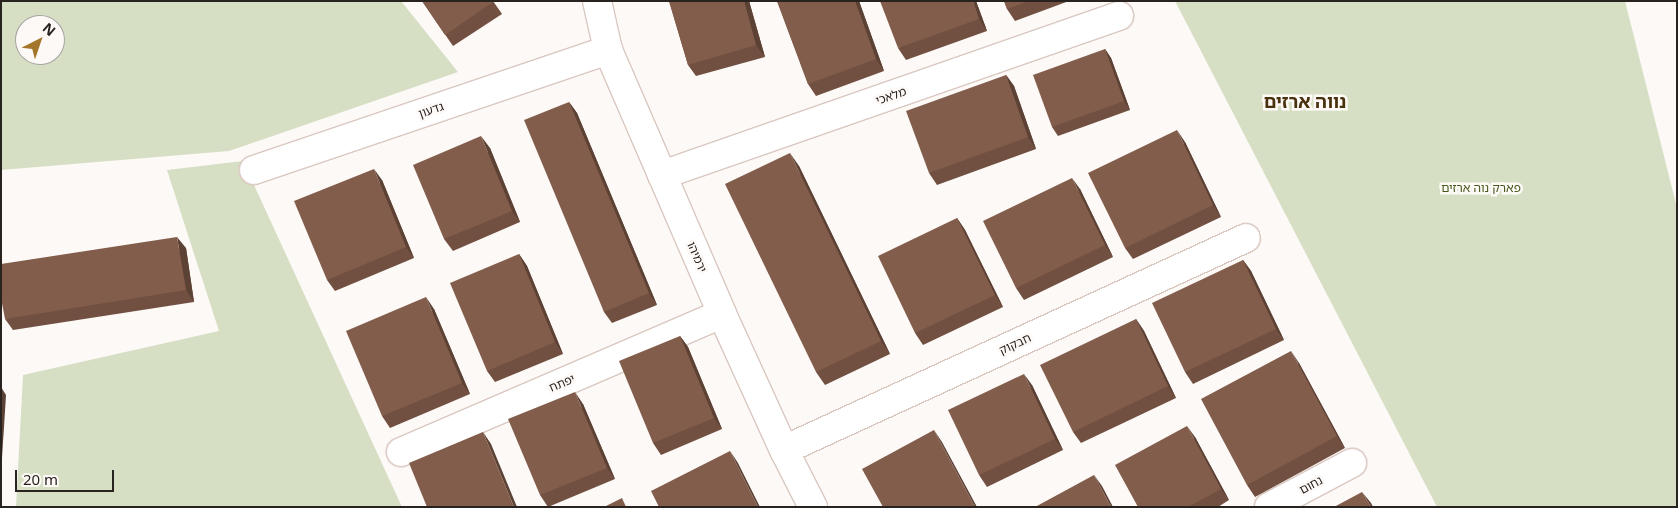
<!DOCTYPE html>
<html>
<head>
<meta charset="utf-8">
<style>
	body { margin:0 }
	#map { position:relative; width:1678px; height:508px; overflow:hidden; background:#fdf9f7; font-family:"Noto Sans","Noto Sans Hebrew",sans-serif }
	div>[style] { position:absolute }
	.green>* { inset:0; background:#d6dfc3 }
	.roads { filter:drop-shadow(1px 0 #d9c8c0) drop-shadow(-1px 0 #d9c8c0) drop-shadow(0 1px #d9c8c0) drop-shadow(0 -1px #d9c8c0) }
	.minor>* { height:28px; margin:-14px; padding:0 14px; transform-origin:14px; border-radius:14px; background:#fff }
	.wall>* { inset:0; background:#715041 }
	.shaded-wall>* { inset:0; background:#5c4135 }
	.building>* { inset:0; background:#835d4c }
	span { translate:-50% -50%; white-space:nowrap; text-align:center; line-height:1.15; -webkit-text-stroke:5px #fdf9f7; paint-order:stroke }
	.street-label { font-size:12px; color:#292320 }
	.park-label { font-size:12px; color:#48581c }
	.district-label { font-size:18px; color:#48320d; font-weight:700 }
	.frame { position:absolute; inset:0; border:2px solid #292320; pointer-events:none }
	.north { position:absolute; left:15px; top:15px; width:50px; height:50px; box-sizing:border-box; background:#fdf9f7; border:1px solid #a8a3a1; border-radius:50%; rotate:41deg; font-size:14px; font-weight:700; line-height:20px; text-align:center; color:#292320 }
	.north::after { content:''; display:block; margin:auto; width:18px; height:22px; background:#a47629; clip-path:polygon(50% 0,100% 100%,50% 72%,0 100%) }
	.scale { position:absolute; left:15px; top:470px; width:99px; height:22px; box-sizing:border-box; border:2px solid #292320; border-top:0; padding-left:6px; font-size:15px; line-height:18px; white-space:nowrap; color:#292320; -webkit-text-stroke:4px #fdf9f7; paint-order:stroke }
</style>
</head>
<body>
<div id="map">
	<div class="green">
		<div style="clip-path:polygon(evenodd,1px 1px,401px 1px,458px 72px,229px 151px,1px 170px,1px 1px,25px 25px,55px 25px,55px 55px,25px 55px,25px 25px)"></div>
		<div style="clip-path:polygon(1175px 1px,1625px 1px,1677px 208px,1677px 507px,1437px 507px)"></div>
		<div style="clip-path:polygon(243px 161px,402px 507px,16px 507px,23px 375px,219px 331px,167px 170px)"></div>
	</div>
	<div class="roads">
		<div class="minor">
			<div style="left:597px;top:1px;width:50px;rotate:77.3deg"></div>
			<div style="left:608px;top:50px;width:288px;rotate:66.6deg"></div>
			<div style="left:722px;top:314px;width:149px;rotate:65.5deg"></div>
			<div style="left:784px;top:450px;width:64px;rotate:63deg"></div>
			<div style="left:254px;top:170px;width:374px;rotate:-18.7deg"></div>
			<div style="left:662px;top:175px;width:484px;rotate:-19.2deg"></div>
			<div style="left:784px;top:450px;width:508px;rotate:-24.65deg"></div>
			<div style="left:401px;top:452px;width:349px;rotate:-23.3deg"></div>
			<div style="left:1269px;top:507px;width:94px;rotate:-27.9deg"></div>
		</div>
	</div>
	<div class="wall">
		<div style="clip-path:polygon(422px 1px,493px 1px,502px 14px,453px 46px)"></div>
		<div style="clip-path:polygon(669px 1px,749px 1px,765px 57px,696px 76px,688px 65px)"></div>
		<div style="clip-path:polygon(777px 1px,859px 1px,884px 71px,816px 96px,808px 84px)"></div>
		<div style="clip-path:polygon(976px 1px,987px 31px,906px 60px,898px 48px)"></div>
		<div style="clip-path:polygon(1004px 1px,1069px 1px,1015px 21px,1007px 9px)"></div>
		<div style="clip-path:polygon(1105px 49px,1111px 58px,1130px 110px,1058px 136px,1052px 127px)"></div>
		<div style="clip-path:polygon(1006px 75px,1014px 86px,1036px 149px,937px 185px,929px 173px)"></div>
		<div style="clip-path:polygon(569px 102px,577px 113px,657px 305px,612px 323px,604px 312px)"></div>
		<div style="clip-path:polygon(1185px 142px,1221px 217px,1133px 259px,1125px 248px)"></div>
		<div style="clip-path:polygon(490px 148px,520px 222px,453px 251px,444px 239px)"></div>
		<div style="clip-path:polygon(799px 166px,890px 354px,825px 385px,816px 372px)"></div>
		<div style="clip-path:polygon(382px 180px,414px 258px,335px 291px,327px 280px)"></div>
		<div style="clip-path:polygon(1080px 189px,1113px 257px,1024px 300px,1016px 288px)"></div>
		<div style="clip-path:polygon(957px 218px,965px 230px,1003px 307px,923px 345px,915px 333px)"></div>
		<div style="clip-path:polygon(186px 248px,194px 302px,13px 330px,5px 319px)"></div>
		<div style="clip-path:polygon(519px 254px,527px 266px,563px 354px,495px 382px,487px 371px)"></div>
		<div style="clip-path:polygon(1243px 260px,1251px 271px,1284px 340px,1193px 384px,1185px 372px)"></div>
		<div style="clip-path:polygon(434px 309px,470px 394px,390px 428px,382px 416px)"></div>
		<div style="clip-path:polygon(1136px 319px,1144px 331px,1176px 398px,1081px 443px,1073px 432px)"></div>
		<div style="clip-path:polygon(680px 336px,688px 347px,722px 429px,661px 455px,653px 443px)"></div>
		<div style="clip-path:polygon(1299px 363px,1345px 448px,1255px 497px,1247px 485px)"></div>
		<div style="clip-path:polygon(1032px 385px,1063px 450px,987px 487px,979px 475px)"></div>
		<div style="clip-path:polygon(583px 404px,615px 479px,548px 507px,540px 495px)"></div>
		<div style="clip-path:polygon(1195px 437px,1229px 500px,1218px 507px,1138px 507px)"></div>
	</div>
	<div class="shaded-wall">
		<div style="clip-path:polygon(744px 1px,749px 1px,765px 57px,756px 45px)"></div>
		<div style="clip-path:polygon(855px 1px,859px 1px,884px 71px,876px 59px)"></div>
		<div style="clip-path:polygon(973px 1px,976px 1px,987px 31px,979px 19px)"></div>
		<div style="clip-path:polygon(1105px 49px,1111px 58px,1130px 110px,1124px 101px)"></div>
		<div style="clip-path:polygon(1006px 75px,1014px 86px,1036px 149px,1028px 137px)"></div>
		<div style="clip-path:polygon(569px 102px,577px 113px,657px 305px,649px 293px)"></div>
		<div style="clip-path:polygon(1177px 130px,1185px 142px,1221px 217px,1213px 205px)"></div>
		<div style="clip-path:polygon(481px 136px,490px 148px,520px 222px,512px 211px)"></div>
		<div style="clip-path:polygon(790px 153px,799px 166px,890px 354px,881px 341px)"></div>
		<div style="clip-path:polygon(374px 169px,382px 180px,414px 258px,406px 247px)"></div>
		<div style="clip-path:polygon(1072px 178px,1080px 189px,1113px 257px,1105px 245px)"></div>
		<div style="clip-path:polygon(957px 218px,965px 230px,1003px 307px,995px 295px)"></div>
		<div style="clip-path:polygon(177px 237px,186px 248px,194px 302px,186px 290px)"></div>
		<div style="clip-path:polygon(519px 254px,527px 266px,563px 354px,555px 342px)"></div>
		<div style="clip-path:polygon(1243px 260px,1251px 271px,1284px 340px,1276px 329px)"></div>
		<div style="clip-path:polygon(426px 297px,434px 309px,470px 394px,462px 383px)"></div>
		<div style="clip-path:polygon(1136px 319px,1144px 331px,1176px 398px,1168px 386px)"></div>
		<div style="clip-path:polygon(680px 336px,688px 347px,722px 429px,714px 418px)"></div>
		<div style="clip-path:polygon(1291px 351px,1299px 363px,1345px 448px,1337px 436px)"></div>
		<div style="clip-path:polygon(1024px 374px,1032px 385px,1063px 450px,1055px 439px)"></div>
		<div style="clip-path:polygon(1px 387px,6px 395px,1px 474px)"></div>
		<div style="clip-path:polygon(575px 392px,583px 404px,615px 479px,607px 468px)"></div>
		<div style="clip-path:polygon(1187px 426px,1195px 437px,1229px 500px,1221px 489px)"></div>
		<div style="clip-path:polygon(934px 430px,942px 442px,977px 507px,975px 507px)"></div>
		<div style="clip-path:polygon(483px 432px,491px 444px,517px 507px,514px 507px)"></div>
		<div style="clip-path:polygon(730px 451px,738px 463px,760px 507px,758px 507px)"></div>
		<div style="clip-path:polygon(1094px 475px,1102px 486px,1113px 507px,1111px 507px)"></div>
		<div style="clip-path:polygon(1362px 492px,1371px 503px,1373px 507px,1371px 507px)"></div>
	</div>
	<div class="building">
		<div style="clip-path:polygon(422px 1px,493px 1px,493px 2px,445px 35px)"></div>
		<div style="clip-path:polygon(669px 1px,744px 1px,756px 45px,688px 65px)"></div>
		<div style="clip-path:polygon(777px 1px,855px 1px,876px 59px,808px 84px)"></div>
		<div style="clip-path:polygon(880px 1px,973px 1px,979px 19px,898px 48px)"></div>
		<div style="clip-path:polygon(1004px 1px,1029px 1px,1007px 9px)"></div>
		<div style="clip-path:polygon(1105px 49px,1124px 101px,1052px 127px,1033px 75px)"></div>
		<div style="clip-path:polygon(1006px 75px,1028px 137px,929px 173px,906px 111px)"></div>
		<div style="clip-path:polygon(569px 102px,649px 293px,604px 312px,524px 120px)"></div>
		<div style="clip-path:polygon(1177px 130px,1213px 205px,1125px 248px,1088px 173px)"></div>
		<div style="clip-path:polygon(481px 136px,512px 211px,444px 239px,413px 165px)"></div>
		<div style="clip-path:polygon(790px 153px,881px 341px,816px 372px,725px 184px)"></div>
		<div style="clip-path:polygon(374px 169px,406px 247px,327px 280px,294px 201px)"></div>
		<div style="clip-path:polygon(1072px 178px,1105px 245px,1016px 288px,983px 221px)"></div>
		<div style="clip-path:polygon(957px 218px,995px 295px,915px 333px,878px 256px)"></div>
		<div style="clip-path:polygon(177px 237px,186px 290px,5px 319px,1px 298px,1px 264px)"></div>
		<div style="clip-path:polygon(519px 254px,555px 342px,487px 371px,450px 283px)"></div>
		<div style="clip-path:polygon(1243px 260px,1276px 329px,1185px 372px,1152px 303px)"></div>
		<div style="clip-path:polygon(426px 297px,462px 383px,382px 416px,346px 331px)"></div>
		<div style="clip-path:polygon(1136px 319px,1168px 386px,1073px 432px,1040px 365px)"></div>
		<div style="clip-path:polygon(680px 336px,714px 418px,653px 443px,619px 361px)"></div>
		<div style="clip-path:polygon(1291px 351px,1337px 436px,1247px 485px,1201px 399px)"></div>
		<div style="clip-path:polygon(1024px 374px,1055px 439px,979px 475px,948px 410px)"></div>
		<div style="clip-path:polygon(575px 392px,607px 468px,540px 495px,508px 419px)"></div>
		<div style="clip-path:polygon(1187px 426px,1221px 489px,1188px 507px,1138px 507px,1115px 465px)"></div>
		<div style="clip-path:polygon(934px 430px,975px 507px,883px 507px,862px 469px)"></div>
		<div style="clip-path:polygon(483px 432px,514px 507px,427px 507px,409px 463px)"></div>
		<div style="clip-path:polygon(730px 451px,758px 507px,659px 507px,651px 491px)"></div>
		<div style="clip-path:polygon(1094px 475px,1111px 507px,1035px 507px)"></div>
		<div style="clip-path:polygon(1362px 492px,1371px 507px,1334px 507px)"></div>
		<div style="clip-path:polygon(622px 498px,626px 507px,604px 507px)"></div>
	</div>
	<div class="street-label">
		<span style="left:891px;top:96px;rotate:-19deg">מלאכי</span>
		<span style="left:431px;top:110px;rotate:-19deg">גדעון</span>
		<span style="left:697px;top:257px;rotate:67deg">ירמיהו</span>
		<span style="left:1015px;top:344px;rotate:-25deg">חבקוק</span>
		<span style="left:562px;top:383px;rotate:-23deg">יפתח</span>
		<span style="left:1311px;top:485px;rotate:-28deg">נחום</span>
	</div>
	<div class="park-label">
		<span style="left:1481px;top:188px">פארק נוה ארזים</span>
	</div>
	<div class="district-label">
		<span style="left:1305px;top:101px">נווה ארזים</span>
	</div>
	<div class="frame"></div>
	<div class="north">N</div>
	<div class="scale">20 m</div>
</div>
</body>
</html>
